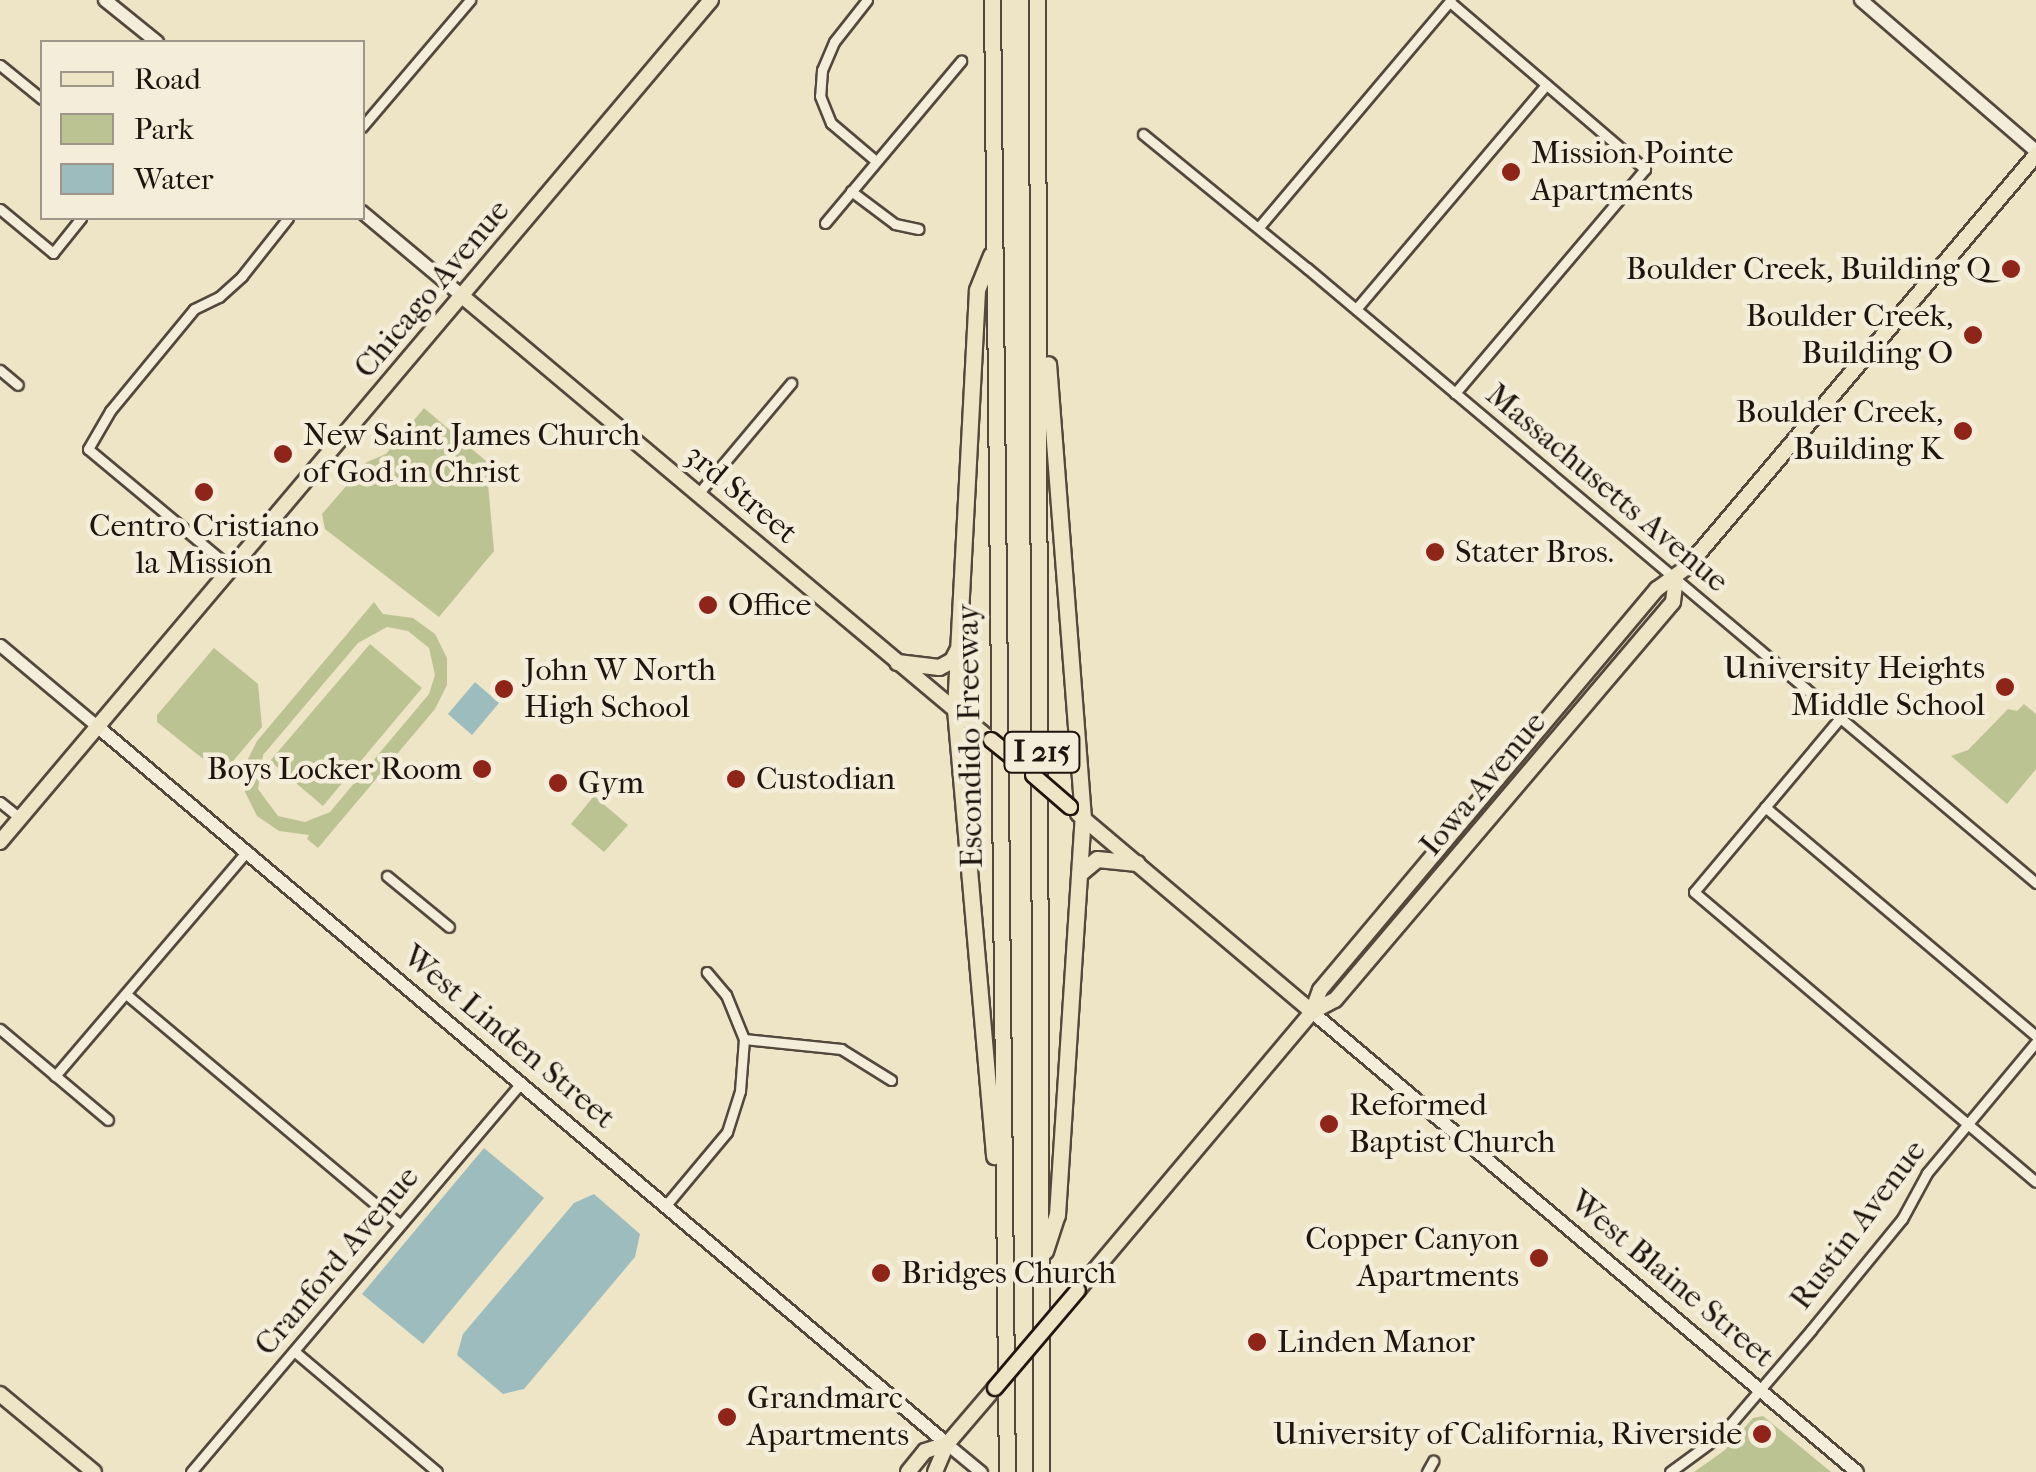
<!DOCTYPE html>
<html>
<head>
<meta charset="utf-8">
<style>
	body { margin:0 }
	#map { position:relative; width:2036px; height:1472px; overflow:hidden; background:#eee4c6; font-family:"IM FELL French Canon",serif }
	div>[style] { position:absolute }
	.green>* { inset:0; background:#bcc392 }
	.water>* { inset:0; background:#9dbcbe }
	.roads { filter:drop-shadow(2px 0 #54483d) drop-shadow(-2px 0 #54483d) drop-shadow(0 2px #54483d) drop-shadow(0 -2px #54483d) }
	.minor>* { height:9px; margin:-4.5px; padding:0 4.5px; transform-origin:4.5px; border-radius:4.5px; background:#f4edda }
	.tertiary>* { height:11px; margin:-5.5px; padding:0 5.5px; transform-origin:5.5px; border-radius:5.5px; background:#f4edda }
	.secondary>* { height:12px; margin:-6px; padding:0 6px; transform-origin:6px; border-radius:6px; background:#f4edda }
	.primary>* { height:14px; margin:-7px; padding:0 7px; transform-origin:7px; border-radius:7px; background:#eee4c6 }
	.motorway>* { height:15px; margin:-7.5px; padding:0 7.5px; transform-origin:7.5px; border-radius:7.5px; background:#eee4c6 }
	.bridges { filter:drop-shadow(2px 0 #20140f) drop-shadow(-2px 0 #20140f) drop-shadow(0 2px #20140f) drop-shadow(0 -2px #20140f) }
	.primary-bridge>* { height:14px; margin:-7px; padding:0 7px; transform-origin:7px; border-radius:7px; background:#eee4c6 }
	.dots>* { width:28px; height:28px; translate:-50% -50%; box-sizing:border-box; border:5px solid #f4edda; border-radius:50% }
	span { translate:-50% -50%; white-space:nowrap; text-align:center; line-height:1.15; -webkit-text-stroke:9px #f4edda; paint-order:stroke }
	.shield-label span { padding:2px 8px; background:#f4edda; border:2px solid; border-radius:8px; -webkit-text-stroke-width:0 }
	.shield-label { font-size:30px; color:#20140f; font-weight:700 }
	.poi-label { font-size:32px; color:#20140f }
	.left { translate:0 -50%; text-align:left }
	.right { translate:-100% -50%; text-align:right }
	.street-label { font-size:32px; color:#20140f }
	.legend { position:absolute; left:40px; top:40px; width:325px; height:180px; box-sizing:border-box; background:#f4edda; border:2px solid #9f9689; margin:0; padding:12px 18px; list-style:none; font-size:30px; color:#20140f }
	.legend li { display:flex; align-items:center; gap:20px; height:50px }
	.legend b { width:50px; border:2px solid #9f9689 }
</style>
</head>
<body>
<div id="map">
	<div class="green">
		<div style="clip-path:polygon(424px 408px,486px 461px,494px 551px,439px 617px,325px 529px,322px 514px,367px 462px,386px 454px)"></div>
		<div style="clip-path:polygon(evenodd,374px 602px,383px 614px,413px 618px,435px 634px,447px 658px,447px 685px,435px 709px,318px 848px,307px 839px,309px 835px,279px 831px,257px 816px,245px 792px,245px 765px,257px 741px,374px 602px,387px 627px,408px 631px,429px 648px,435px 675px,429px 694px,330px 812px,305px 822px,278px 816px,258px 789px,263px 755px,358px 643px,387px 627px)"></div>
		<div style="clip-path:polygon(370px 644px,422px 688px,323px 806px,270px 761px)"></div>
		<div style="clip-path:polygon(214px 648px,258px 684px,262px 727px,222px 774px,157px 722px,157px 715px)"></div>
		<div style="clip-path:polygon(2024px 704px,2036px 714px,2036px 769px,2007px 804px,1951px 756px,1968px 750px,2008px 709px,2017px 711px)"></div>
		<div style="clip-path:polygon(594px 796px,628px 825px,604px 852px,571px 824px)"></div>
		<div style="clip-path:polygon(1763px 1416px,1831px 1472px,1694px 1472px,1725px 1450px,1753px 1418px)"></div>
	</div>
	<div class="water">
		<div style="clip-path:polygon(475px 682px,499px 703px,472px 735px,448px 714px)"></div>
		<div style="clip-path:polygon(484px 1148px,544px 1198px,423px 1344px,362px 1294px)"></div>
		<div style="clip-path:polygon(594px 1194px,640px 1234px,635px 1257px,524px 1389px,503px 1394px,457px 1355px,463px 1334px,574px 1203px)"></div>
	</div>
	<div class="roads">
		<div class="minor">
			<div style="left:867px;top:0;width:53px;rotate:128.2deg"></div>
			<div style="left:834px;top:42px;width:30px;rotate:113deg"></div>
			<div style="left:822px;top:70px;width:26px;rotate:94deg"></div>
			<div style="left:820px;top:96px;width:29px;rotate:68deg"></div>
			<div style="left:831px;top:123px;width:59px;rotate:40.2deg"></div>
			<div style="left:1450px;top:2px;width:257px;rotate:40.6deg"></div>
			<div style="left:1645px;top:169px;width:294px;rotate:130.3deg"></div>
			<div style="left:0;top:65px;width:54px;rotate:39deg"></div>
			<div style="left:362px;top:127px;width:167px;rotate:-49.6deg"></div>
			<div style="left:1143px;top:134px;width:212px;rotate:39.3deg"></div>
			<div style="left:1307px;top:268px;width:954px;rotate:40.15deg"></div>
			<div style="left:851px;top:191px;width:55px;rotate:36.9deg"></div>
			<div style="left:895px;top:224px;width:24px;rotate:12deg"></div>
			<div style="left:0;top:209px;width:69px;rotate:39.7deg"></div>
			<div style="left:53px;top:253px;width:45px;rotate:-51.3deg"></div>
			<div style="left:825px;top:223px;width:212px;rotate:-50deg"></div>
			<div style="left:1259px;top:227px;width:297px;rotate:-49.8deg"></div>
			<div style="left:1356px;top:309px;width:294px;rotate:-49.7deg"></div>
			<div style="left:0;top:370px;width:23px;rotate:40deg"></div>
			<div style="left:698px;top:494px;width:145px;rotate:-50deg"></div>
			<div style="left:231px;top:568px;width:186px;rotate:-140.2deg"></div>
			<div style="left:88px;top:449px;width:44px;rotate:-59.9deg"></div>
			<div style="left:110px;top:411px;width:132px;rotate:-50.5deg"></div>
			<div style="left:194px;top:309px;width:28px;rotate:-26deg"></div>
			<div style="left:219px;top:297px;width:31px;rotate:-42deg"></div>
			<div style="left:242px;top:276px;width:74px;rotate:-51.6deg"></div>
			<div style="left:1840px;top:718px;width:227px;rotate:130deg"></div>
			<div style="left:1694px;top:892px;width:448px;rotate:40.3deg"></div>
			<div style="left:0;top:802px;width:26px;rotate:39deg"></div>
			<div style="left:1765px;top:807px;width:355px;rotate:40.2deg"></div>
			<div style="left:387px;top:876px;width:80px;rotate:39.4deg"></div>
			<div style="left:126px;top:994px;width:358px;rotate:40.1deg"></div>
			<div style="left:0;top:1029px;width:141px;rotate:40.1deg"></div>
			<div style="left:744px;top:1039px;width:98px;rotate:5.9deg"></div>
			<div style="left:841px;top:1049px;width:59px;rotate:31.8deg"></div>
			<div style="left:55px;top:1076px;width:296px;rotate:-49.5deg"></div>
			<div style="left:666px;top:1205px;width:95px;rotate:-50.1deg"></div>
			<div style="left:727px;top:1132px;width:43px;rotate:-72.4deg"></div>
			<div style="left:740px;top:1091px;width:52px;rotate:-85.6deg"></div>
			<div style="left:744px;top:1039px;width:48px;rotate:-112.2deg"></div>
			<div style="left:726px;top:995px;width:30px;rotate:-130deg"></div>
			<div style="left:294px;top:1351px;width:187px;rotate:40.2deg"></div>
			<div style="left:191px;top:1472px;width:510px;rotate:-49.69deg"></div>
			<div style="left:1427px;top:1472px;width:13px;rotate:-61deg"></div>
			<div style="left:1670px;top:1472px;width:64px;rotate:-36.2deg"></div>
			<div style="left:1722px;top:1434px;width:137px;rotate:-49.4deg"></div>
			<div style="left:1811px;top:1330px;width:144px;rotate:-50.7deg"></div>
			<div style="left:1902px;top:1219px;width:52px;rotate:-61.5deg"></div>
			<div style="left:1927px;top:1173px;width:170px;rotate:-50.2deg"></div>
		</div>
		<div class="tertiary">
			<div style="left:0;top:645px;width:128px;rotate:39.9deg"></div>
			<div style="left:947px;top:1444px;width:44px;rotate:39.5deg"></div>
		</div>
		<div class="secondary">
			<div style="left:105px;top:0;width:67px;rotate:38.9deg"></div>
			<div style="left:1861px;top:0;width:231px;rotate:40.8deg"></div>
			<div style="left:362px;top:212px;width:131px;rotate:40deg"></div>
			<div style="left:98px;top:727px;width:1111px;rotate:40.18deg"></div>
			<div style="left:1312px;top:1012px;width:713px;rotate:40.17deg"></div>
		</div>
		<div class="primary">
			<div style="left:462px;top:296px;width:691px;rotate:40.01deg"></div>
			<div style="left:1078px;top:814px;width:307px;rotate:40.2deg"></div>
			<div style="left:0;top:842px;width:1102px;rotate:-49.82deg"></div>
			<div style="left:1312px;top:1012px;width:26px;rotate:-28deg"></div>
			<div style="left:1335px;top:1000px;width:522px;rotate:-49.66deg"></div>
			<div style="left:1673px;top:602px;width:23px;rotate:-83deg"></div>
			<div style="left:1078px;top:1290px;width:363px;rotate:-49.9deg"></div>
			<div style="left:1312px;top:1012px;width:23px;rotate:-70deg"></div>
			<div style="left:1320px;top:990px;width:524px;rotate:-49.96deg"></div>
			<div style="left:1657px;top:589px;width:37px;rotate:-36deg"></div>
			<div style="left:1687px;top:567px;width:540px;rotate:-49.73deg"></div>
			<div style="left:0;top:1394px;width:122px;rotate:39.7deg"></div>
			<div style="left:908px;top:1472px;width:27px;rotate:-51deg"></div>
			<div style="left:925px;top:1451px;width:23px;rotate:-18deg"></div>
			<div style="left:935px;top:1472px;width:30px;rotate:-67deg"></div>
			<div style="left:947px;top:1444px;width:74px;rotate:-49.4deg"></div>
		</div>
		<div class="motorway">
			<div style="left:992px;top:0;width:1472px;rotate:89.42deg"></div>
			<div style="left:1037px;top:0;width:1472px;rotate:89.84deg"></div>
			<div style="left:991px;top:255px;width:38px;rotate:112deg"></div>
			<div style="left:977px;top:290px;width:420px;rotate:93deg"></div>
			<div style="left:955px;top:709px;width:449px;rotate:85deg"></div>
			<div style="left:897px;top:662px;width:42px;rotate:6.8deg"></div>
			<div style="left:939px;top:667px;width:15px;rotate:-28deg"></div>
			<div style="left:952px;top:660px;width:11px;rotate:-63deg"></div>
			<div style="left:1079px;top:874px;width:23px;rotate:-40deg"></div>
			<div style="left:1097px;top:859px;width:40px;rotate:5.7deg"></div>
			<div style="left:1045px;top:1251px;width:38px;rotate:-72deg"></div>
			<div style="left:1057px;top:1215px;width:398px;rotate:-86.3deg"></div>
			<div style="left:1083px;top:818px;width:455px;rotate:-94.4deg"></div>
		</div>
	</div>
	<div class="bridges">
		<div class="primary-bridge">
			<div style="left:991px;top:740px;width:28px;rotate:39deg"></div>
			<div style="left:1033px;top:775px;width:49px;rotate:40.9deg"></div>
			<div style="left:995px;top:1388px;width:128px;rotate:-49.7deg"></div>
		</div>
	</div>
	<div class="dots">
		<div style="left:1511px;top:172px;background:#8f2418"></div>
		<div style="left:2011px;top:269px;background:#8f2418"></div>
		<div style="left:1973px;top:335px;background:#8f2418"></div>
		<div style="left:1963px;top:431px;background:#8f2418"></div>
		<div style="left:283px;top:454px;background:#8f2418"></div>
		<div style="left:204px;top:492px;background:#8f2418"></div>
		<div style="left:1435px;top:552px;background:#8f2418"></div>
		<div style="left:708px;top:605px;background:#8f2418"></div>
		<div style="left:2005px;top:687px;background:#8f2418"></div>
		<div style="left:504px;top:689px;background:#8f2418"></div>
		<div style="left:482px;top:769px;background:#8f2418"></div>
		<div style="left:736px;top:779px;background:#8f2418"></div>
		<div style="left:558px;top:783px;background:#8f2418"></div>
		<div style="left:1329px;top:1124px;background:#8f2418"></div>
		<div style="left:1539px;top:1258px;background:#8f2418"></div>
		<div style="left:881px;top:1273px;background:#8f2418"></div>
		<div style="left:1257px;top:1342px;background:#8f2418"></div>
		<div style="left:727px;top:1417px;background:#8f2418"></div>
		<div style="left:1762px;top:1434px;background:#8f2418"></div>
	</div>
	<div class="shield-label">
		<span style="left:1042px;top:752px">I 215</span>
	</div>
	<div class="poi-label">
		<span class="left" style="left:1531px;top:172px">Mission Pointe<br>Apartments</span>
		<span class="right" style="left:1991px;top:269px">Boulder Creek, Building Q</span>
		<span class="right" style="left:1953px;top:335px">Boulder Creek,<br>Building O</span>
		<span class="right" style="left:1943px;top:431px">Boulder Creek,<br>Building K</span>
		<span class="left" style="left:303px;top:454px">New Saint James Church<br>of God in Christ</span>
		<span style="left:204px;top:545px">Centro Cristiano<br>la Mission</span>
		<span class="left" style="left:1455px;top:552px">Stater Bros.</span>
		<span class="left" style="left:728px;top:605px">Office</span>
		<span class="right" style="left:1985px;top:687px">University Heights<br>Middle School</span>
		<span class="left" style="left:524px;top:689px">John W North<br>High School</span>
		<span class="right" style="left:462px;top:769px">Boys Locker Room</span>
		<span class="left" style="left:756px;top:779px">Custodian</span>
		<span class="left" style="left:578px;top:783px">Gym</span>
		<span class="left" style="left:1349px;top:1124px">Reformed<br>Baptist Church</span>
		<span class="right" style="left:1519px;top:1258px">Copper Canyon<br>Apartments</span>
		<span class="left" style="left:901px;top:1273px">Bridges Church</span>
		<span class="left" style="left:1277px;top:1342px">Linden Manor</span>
		<span class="left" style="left:747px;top:1417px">Grandmarc<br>Apartments</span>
		<span class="right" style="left:1742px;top:1434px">University of California, Riverside</span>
	</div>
	<div class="street-label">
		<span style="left:432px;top:289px;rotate:-50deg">Chicago Avenue</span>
		<span style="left:1607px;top:488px;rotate:40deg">Massachusetts Avenue</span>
		<span style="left:741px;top:494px;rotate:40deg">3rd Street</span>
		<span style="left:970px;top:736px;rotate:-91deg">Escondido Freeway</span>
		<span style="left:1483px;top:784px;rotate:-50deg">Iowa Avenue</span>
		<span style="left:509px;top:1037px;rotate:40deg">West Linden Street</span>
		<span style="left:1858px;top:1225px;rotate:-53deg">Rustin Avenue</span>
		<span style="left:337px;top:1261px;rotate:-50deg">Cranford Avenue</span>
		<span style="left:1672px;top:1279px;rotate:40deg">West Blaine Street</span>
	</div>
	<ul class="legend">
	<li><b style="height:12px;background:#eee4c6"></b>Road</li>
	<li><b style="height:28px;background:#bcc392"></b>Park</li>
	<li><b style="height:28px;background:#9dbcbe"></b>Water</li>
	</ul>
</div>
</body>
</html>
